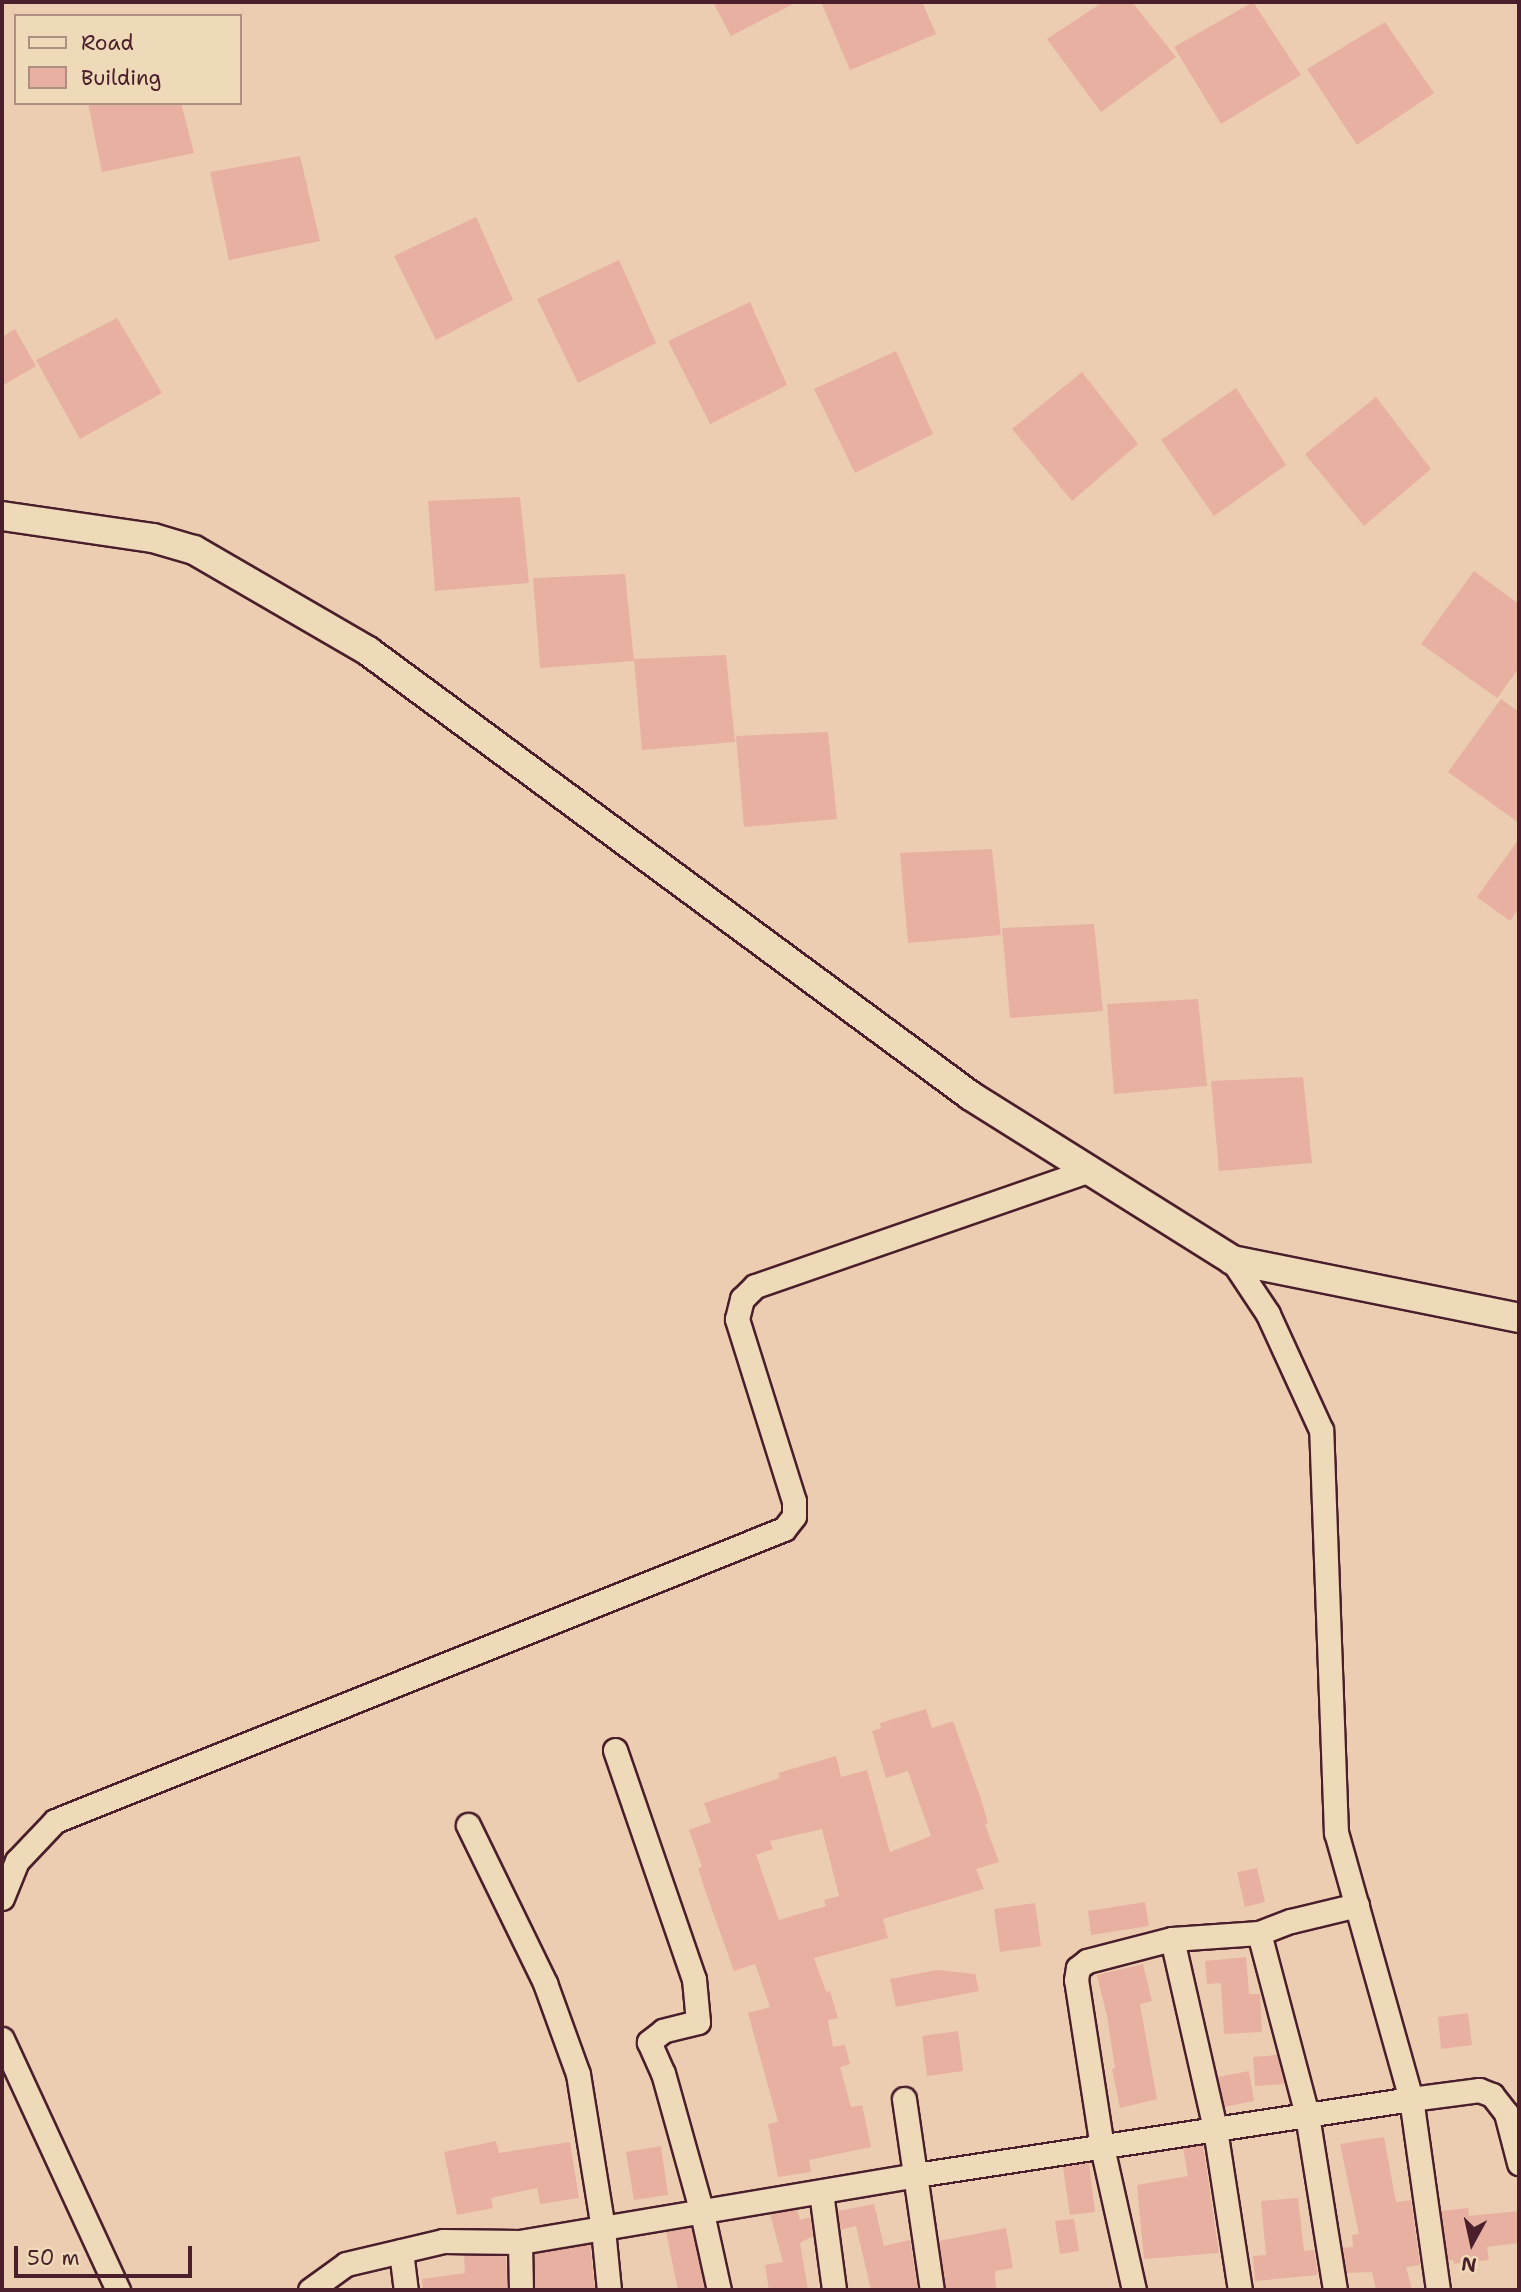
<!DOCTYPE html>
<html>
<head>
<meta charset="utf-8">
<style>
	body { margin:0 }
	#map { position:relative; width:1521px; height:2292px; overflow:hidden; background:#eccdb1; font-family:"Shantell Sans",sans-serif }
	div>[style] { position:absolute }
	.building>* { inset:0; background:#e8b0a1 }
	.roads { filter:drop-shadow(2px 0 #4a1f2b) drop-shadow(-2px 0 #4a1f2b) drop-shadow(0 2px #4a1f2b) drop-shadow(0 -2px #4a1f2b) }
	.minor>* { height:23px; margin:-11.5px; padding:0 11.5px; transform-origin:11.5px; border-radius:11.5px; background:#eedab8 }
	.tertiary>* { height:28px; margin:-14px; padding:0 14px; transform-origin:14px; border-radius:14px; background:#eedab8 }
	span { translate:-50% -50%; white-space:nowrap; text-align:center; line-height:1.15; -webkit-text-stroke:5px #eedab8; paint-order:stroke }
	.frame { position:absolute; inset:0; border:4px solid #4a1f2b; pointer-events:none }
	.legend { position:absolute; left:14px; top:14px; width:228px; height:91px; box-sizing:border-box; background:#eedab8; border:2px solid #ac8f80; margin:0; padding:9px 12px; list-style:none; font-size:21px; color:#4a1f2b }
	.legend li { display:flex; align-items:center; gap:14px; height:35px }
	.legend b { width:35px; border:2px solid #ac8f80 }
	.north { position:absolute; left:1437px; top:2208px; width:70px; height:70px; -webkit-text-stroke:5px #eedab8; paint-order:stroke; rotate:188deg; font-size:19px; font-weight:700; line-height:28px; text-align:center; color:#4a1f2b }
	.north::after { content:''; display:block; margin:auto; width:24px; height:32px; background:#4a1f2b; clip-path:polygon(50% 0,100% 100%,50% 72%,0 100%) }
	.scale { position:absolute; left:14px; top:2246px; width:178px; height:32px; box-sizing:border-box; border:4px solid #4a1f2b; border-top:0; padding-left:9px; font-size:21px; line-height:24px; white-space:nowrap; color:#4a1f2b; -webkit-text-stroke:5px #eedab8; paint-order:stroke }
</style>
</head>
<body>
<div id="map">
	<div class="building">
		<div style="clip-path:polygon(713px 2px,797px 2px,731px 36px)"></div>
		<div style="clip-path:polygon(821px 2px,922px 2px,936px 34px,850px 70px)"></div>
		<div style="clip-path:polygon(1103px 2px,1132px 2px,1176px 57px,1101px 112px,1047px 39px)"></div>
		<div style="clip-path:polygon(1253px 2px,1301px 75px,1221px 124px,1174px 47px)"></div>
		<div style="clip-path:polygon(1385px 22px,1434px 93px,1357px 145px,1307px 69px)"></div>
		<div style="clip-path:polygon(88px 103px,181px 103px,194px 153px,102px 172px)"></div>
		<div style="clip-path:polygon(300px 156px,320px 241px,229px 260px,210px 172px)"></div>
		<div style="clip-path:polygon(476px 217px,513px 300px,436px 340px,394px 256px)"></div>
		<div style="clip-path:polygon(619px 260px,656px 343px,578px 383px,537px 299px)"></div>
		<div style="clip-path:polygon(750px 302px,787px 385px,710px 424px,668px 341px)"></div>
		<div style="clip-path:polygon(117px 318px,162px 393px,80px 439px,36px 360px)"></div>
		<div style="clip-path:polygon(15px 329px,36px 366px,2px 386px,2px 337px)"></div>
		<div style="clip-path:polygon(896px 351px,933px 434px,855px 473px,814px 389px)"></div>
		<div style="clip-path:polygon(1082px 372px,1138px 444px,1072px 501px,1012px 429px)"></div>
		<div style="clip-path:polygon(1236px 388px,1286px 465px,1214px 516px,1161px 440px)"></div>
		<div style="clip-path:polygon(1376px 397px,1431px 469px,1364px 526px,1305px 454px)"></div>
		<div style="clip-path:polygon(520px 497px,529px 583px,435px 591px,428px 501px)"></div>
		<div style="clip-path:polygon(1474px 571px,1519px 604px,1519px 668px,1497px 698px,1421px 644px)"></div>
		<div style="clip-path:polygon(625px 574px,634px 661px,540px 668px,533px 578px)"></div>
		<div style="clip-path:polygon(726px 655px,735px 742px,642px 750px,634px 659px)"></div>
		<div style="clip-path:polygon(1501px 699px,1519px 712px,1519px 823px,1448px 772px)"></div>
		<div style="clip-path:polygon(828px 732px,837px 819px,744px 827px,736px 736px)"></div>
		<div style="clip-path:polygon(1519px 839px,1519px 908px,1510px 921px,1477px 897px)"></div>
		<div style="clip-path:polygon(992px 849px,1001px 935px,908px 943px,900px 853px)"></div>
		<div style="clip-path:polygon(1094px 924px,1103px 1011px,1010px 1018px,1002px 928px)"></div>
		<div style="clip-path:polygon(1198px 999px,1207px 1086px,1114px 1094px,1107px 1004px)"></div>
		<div style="clip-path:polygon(1303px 1077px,1312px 1163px,1219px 1171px,1211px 1081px)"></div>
		<div style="clip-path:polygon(evenodd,926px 1709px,932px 1728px,953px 1721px,981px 1799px,988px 1823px,985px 1824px,999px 1862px,976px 1869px,984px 1889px,883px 1919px,888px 1938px,814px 1958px,826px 1992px,830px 1991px,838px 2018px,828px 2020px,833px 2047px,845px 2045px,850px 2064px,840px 2067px,851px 2107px,862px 2105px,871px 2147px,809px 2160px,811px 2172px,778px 2177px,768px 2124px,778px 2122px,748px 2013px,770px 2007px,755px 1964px,734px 1971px,706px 1893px,698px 1868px,702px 1867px,689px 1830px,711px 1822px,704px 1803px,780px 1778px,778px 1773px,836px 1756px,841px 1777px,867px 1770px,890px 1852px,931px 1836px,908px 1771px,886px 1778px,872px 1731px,881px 1728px,880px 1723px,926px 1709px,822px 1829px,839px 1896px,824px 1900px,826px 1906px,779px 1920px,756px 1855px,773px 1849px,770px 1841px,822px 1829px)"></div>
		<div style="clip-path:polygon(1257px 1868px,1265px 1902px,1245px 1907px,1237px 1872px)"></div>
		<div style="clip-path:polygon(1145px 1902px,1149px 1926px,1091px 1935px,1088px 1911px)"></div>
		<div style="clip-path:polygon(1035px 1903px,1041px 1946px,1000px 1952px,994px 1909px)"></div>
		<div style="clip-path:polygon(1246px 1957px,1249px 1994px,1260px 1994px,1262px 2032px,1224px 2034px,1221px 1983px,1207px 1984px,1205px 1961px)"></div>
		<div style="clip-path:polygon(1143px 1964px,1152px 2001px,1140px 2004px,1157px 2099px,1120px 2108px,1112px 2069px,1115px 2068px,1107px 2016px,1097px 1975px)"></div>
		<div style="clip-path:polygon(937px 1970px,975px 1974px,979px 1991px,896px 2007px,890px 1979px)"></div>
		<div style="clip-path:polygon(1468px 2013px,1472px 2045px,1441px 2049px,1438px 2017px)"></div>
		<div style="clip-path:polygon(958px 2031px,963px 2071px,927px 2076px,922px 2036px)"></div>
		<div style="clip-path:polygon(1277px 2055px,1284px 2084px,1255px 2086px,1253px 2057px)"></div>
		<div style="clip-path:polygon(1249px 2071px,1254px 2101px,1224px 2107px,1218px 2077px)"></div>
		<div style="clip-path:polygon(1384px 2137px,1396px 2202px,1411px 2200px,1420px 2265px,1406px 2267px,1412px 2290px,1376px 2290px,1372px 2272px,1346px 2273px,1342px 2248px,1353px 2247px,1352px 2235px,1359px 2234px,1340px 2144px)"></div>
		<div style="clip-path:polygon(496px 2141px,499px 2153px,570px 2142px,579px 2198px,540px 2204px,537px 2188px,491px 2198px,493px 2208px,457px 2215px,444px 2152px)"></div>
		<div style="clip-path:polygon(1203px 2145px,1219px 2253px,1144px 2259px,1137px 2185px,1188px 2176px,1183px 2148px)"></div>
		<div style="clip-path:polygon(661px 2146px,668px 2195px,634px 2200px,626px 2152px)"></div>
		<div style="clip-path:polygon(1089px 2163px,1095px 2212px,1070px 2215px,1063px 2167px)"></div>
		<div style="clip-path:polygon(1298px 2198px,1304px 2251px,1314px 2250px,1318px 2275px,1255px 2281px,1253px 2256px,1266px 2255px,1261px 2201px)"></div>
		<div style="clip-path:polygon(874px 2204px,884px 2246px,910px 2240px,918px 2290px,871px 2290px,856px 2226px,840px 2230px,838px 2211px)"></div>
		<div style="clip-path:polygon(1468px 2208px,1469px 2216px,1519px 2211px,1519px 2243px,1487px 2247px,1489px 2260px,1454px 2264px,1453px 2260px,1448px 2261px,1441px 2211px)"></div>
		<div style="clip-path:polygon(797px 2209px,800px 2220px,810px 2217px,813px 2236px,800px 2243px,808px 2290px,769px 2290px,765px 2265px,783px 2262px,770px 2214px)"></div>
		<div style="clip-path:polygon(1074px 2219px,1079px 2251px,1060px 2254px,1055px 2221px)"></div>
		<div style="clip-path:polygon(691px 2227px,705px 2290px,678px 2290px,666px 2232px)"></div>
		<div style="clip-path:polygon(1006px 2228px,1013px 2268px,995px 2271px,996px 2290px,946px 2290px,939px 2241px)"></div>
		<div style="clip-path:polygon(590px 2244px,595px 2290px,535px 2290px,534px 2254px)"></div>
		<div style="clip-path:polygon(464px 2255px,506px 2256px,507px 2290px,423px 2290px,422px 2279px,465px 2273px)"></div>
	</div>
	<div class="roads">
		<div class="minor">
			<div style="left:615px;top:1750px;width:242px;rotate:71deg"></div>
			<div style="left:694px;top:1979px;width:43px;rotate:84.7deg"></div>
			<div style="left:698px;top:2022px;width:36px;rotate:166deg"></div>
			<div style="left:663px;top:2031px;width:18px;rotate:142deg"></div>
			<div style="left:649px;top:2042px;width:34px;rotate:66deg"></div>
			<div style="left:663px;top:2073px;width:145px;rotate:74.4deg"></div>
			<div style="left:702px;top:2213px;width:79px;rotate:77.6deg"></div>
			<div style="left:468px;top:1825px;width:176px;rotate:64deg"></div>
			<div style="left:545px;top:1983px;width:97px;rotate:70.1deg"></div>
			<div style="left:578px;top:2074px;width:157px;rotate:80.8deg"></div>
			<div style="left:603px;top:2229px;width:61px;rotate:84.4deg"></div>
			<div style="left:2px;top:1898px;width:40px;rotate:-68deg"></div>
			<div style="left:17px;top:1861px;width:55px;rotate:-46.5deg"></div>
			<div style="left:55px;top:1821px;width:785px;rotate:-21.83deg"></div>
			<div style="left:784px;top:1529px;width:16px;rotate:-52deg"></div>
			<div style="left:794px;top:1516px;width:15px;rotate:-90deg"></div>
			<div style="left:794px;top:1501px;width:191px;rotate:-107.4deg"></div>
			<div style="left:737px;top:1319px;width:21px;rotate:-76deg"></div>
			<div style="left:742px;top:1299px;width:18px;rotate:-45deg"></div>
			<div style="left:755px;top:1286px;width:351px;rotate:-19.1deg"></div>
			<div style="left:1259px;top:1933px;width:188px;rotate:75.2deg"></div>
			<div style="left:1307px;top:2115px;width:177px;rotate:80.9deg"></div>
			<div style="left:1172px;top:1939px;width:195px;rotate:77.2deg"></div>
			<div style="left:1215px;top:2129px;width:163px;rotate:81.2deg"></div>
			<div style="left:2px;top:2039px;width:277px;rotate:65.2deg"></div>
			<div style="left:904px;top:2099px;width:193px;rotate:81.7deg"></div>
			<div style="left:821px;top:2192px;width:99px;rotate:82.4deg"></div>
			<div style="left:401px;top:2251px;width:39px;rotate:83deg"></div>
			<div style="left:310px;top:2290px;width:44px;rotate:-35.8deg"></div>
			<div style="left:346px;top:2264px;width:100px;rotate:-13.3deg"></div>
			<div style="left:443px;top:2241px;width:77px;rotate:0.7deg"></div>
			<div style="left:521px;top:2290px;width:48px;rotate:-91.2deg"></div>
			<div style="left:520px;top:2242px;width:402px;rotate:-9.6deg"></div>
			<div style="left:916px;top:2175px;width:501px;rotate:-8.73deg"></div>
			<div style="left:1411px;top:2099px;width:276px;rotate:-105.7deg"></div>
			<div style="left:1336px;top:1833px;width:403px;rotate:-92.1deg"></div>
			<div style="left:1321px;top:1430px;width:128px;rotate:-114.6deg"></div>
			<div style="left:1268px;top:1314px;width:65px;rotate:-123.7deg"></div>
			<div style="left:1134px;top:2290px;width:147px;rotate:-102.6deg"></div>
			<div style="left:1102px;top:2147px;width:169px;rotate:-98.8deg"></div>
			<div style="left:1076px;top:1980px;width:12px;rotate:-81deg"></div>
			<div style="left:1078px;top:1968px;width:11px;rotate:-38deg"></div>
			<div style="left:1087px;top:1961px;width:88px;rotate:-14.5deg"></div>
			<div style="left:1172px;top:1939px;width:87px;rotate:-3.9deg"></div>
			<div style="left:1259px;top:1933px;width:34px;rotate:-21deg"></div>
			<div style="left:1291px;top:1921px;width:68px;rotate:-13.6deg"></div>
			<div style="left:1438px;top:2290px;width:193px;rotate:-98deg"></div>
			<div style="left:1411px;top:2099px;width:69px;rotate:-7.5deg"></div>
			<div style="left:1479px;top:2090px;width:14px;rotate:21deg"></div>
			<div style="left:1492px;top:2095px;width:23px;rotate:52deg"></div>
			<div style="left:1506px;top:2113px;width:52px;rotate:75.4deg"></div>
		</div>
		<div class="tertiary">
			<div style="left:2px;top:516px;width:153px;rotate:8.3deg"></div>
			<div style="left:153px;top:538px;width:43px;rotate:16.3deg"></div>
			<div style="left:194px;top:550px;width:201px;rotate:30.1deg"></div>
			<div style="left:368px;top:651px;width:749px;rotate:36.43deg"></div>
			<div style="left:971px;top:1096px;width:308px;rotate:32.1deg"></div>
			<div style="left:1232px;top:1260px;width:293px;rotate:11.4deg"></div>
		</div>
	</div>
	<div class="frame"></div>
	<ul class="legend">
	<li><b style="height:9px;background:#eedab8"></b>Road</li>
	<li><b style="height:19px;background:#e8b0a1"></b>Building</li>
	</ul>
	<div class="north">N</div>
	<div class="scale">50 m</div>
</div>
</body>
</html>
